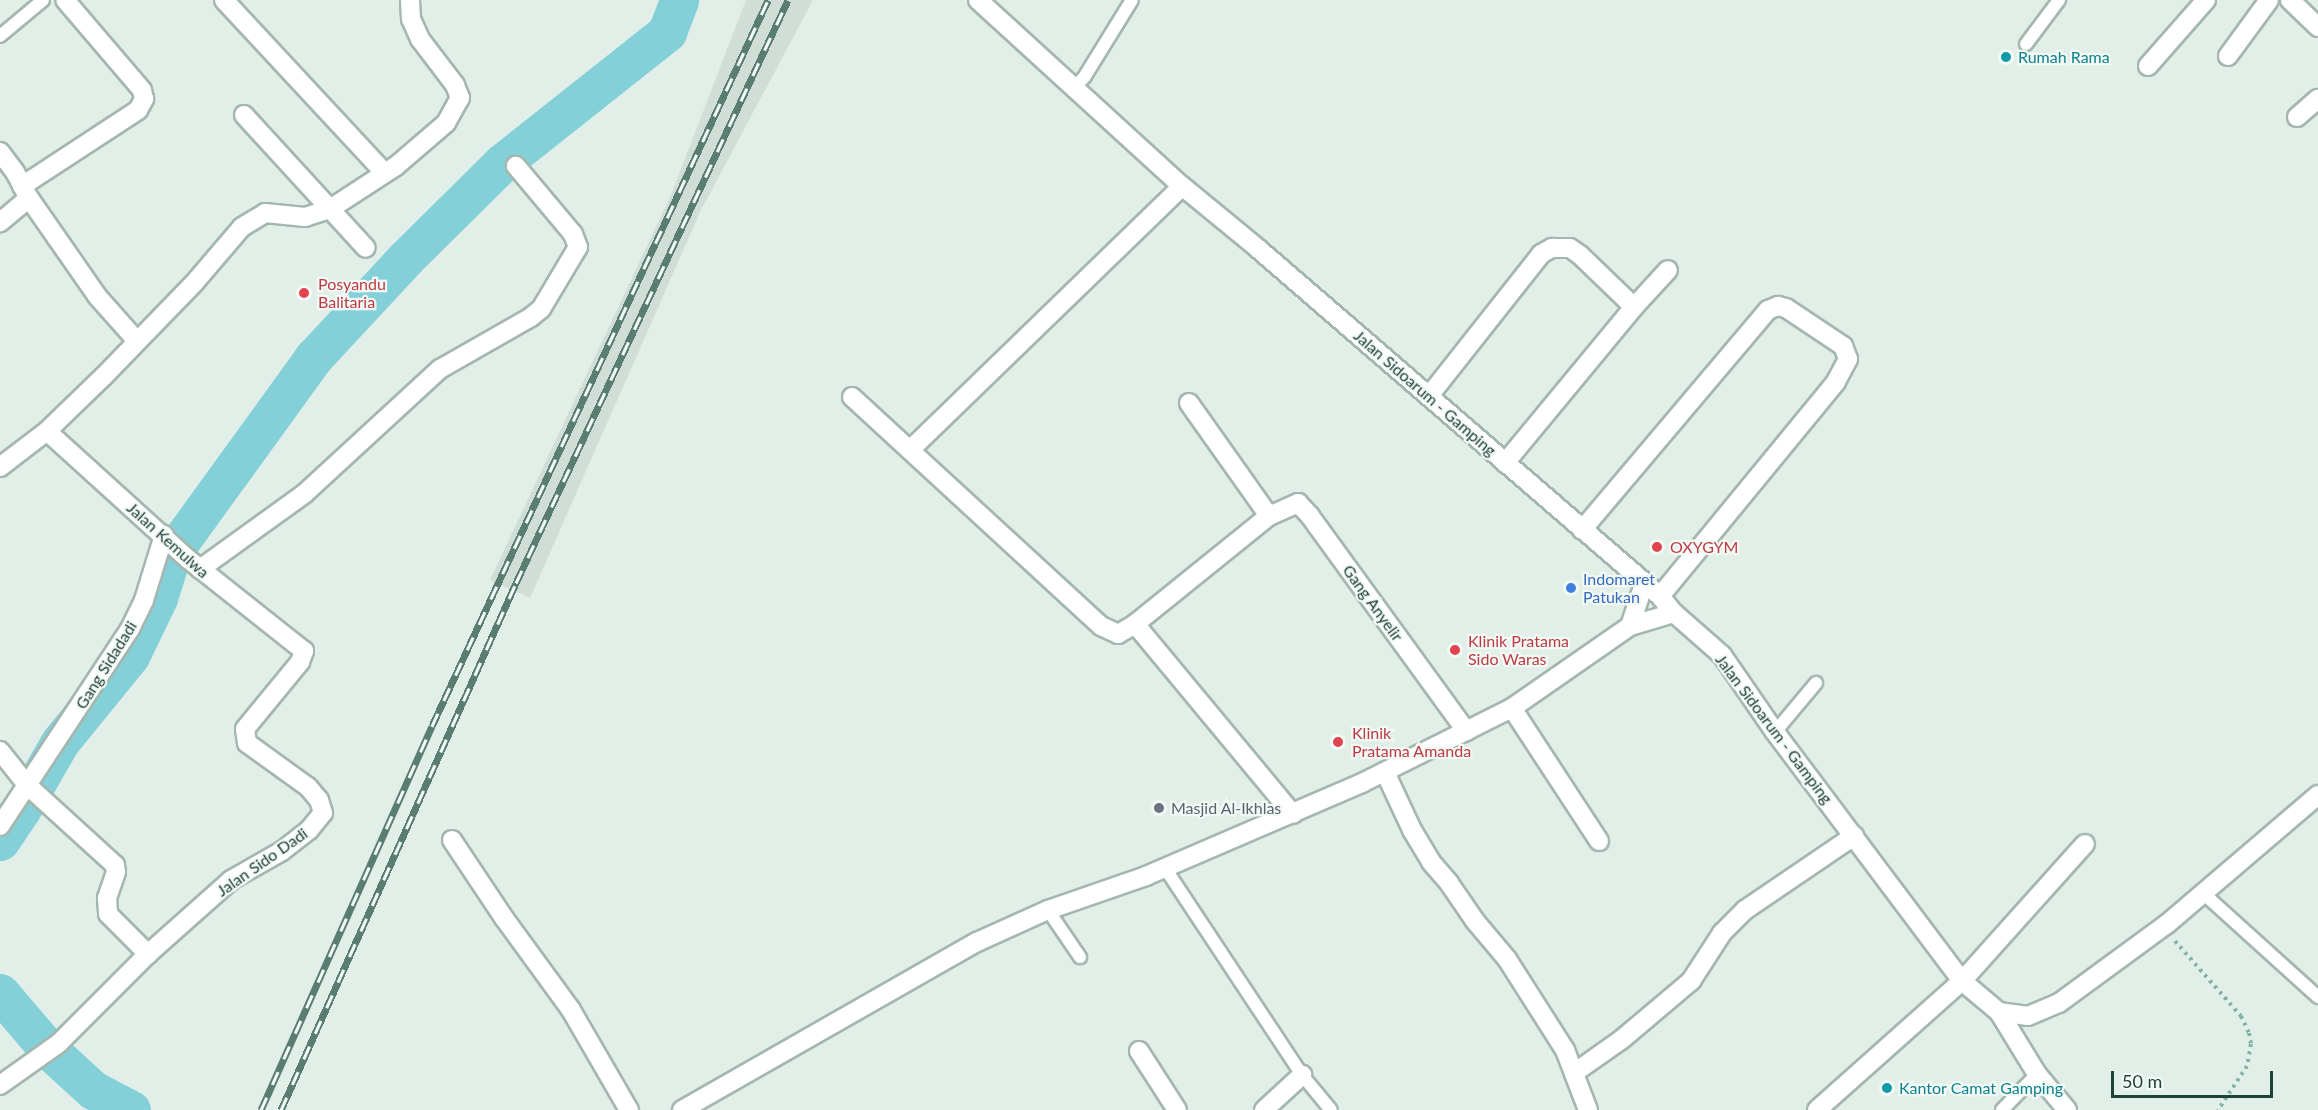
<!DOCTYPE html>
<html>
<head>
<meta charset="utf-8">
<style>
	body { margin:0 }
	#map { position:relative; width:2318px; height:1110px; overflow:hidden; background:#e2eee8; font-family:Lato,sans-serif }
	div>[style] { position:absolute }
	.built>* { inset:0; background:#d0ded7 }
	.river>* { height:39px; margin:-19.5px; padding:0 19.5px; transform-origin:19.5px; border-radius:19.5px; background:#84d0d9 }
	.path>* { height:4px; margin-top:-2px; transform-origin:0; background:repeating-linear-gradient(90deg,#7fb5a2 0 3px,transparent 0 7.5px) }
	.roads { filter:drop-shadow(2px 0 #a4b7af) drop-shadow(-2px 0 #a4b7af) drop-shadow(0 2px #a4b7af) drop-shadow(0 -2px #a4b7af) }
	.lane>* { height:12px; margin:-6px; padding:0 6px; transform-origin:6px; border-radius:6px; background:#fff }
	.street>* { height:18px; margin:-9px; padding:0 9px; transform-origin:9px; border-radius:9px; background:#fff }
	.secondary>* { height:18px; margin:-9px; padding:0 9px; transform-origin:9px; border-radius:9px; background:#fff }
	.rail>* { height:7px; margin-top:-3.5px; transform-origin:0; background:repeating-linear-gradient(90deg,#f3faf6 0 14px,#5a7d72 0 28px); box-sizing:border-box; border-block:2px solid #5a7d72 }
	.dots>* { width:16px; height:16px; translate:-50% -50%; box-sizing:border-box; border:3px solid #f3faf6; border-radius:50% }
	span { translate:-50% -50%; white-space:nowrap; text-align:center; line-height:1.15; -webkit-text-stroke:4.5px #f3faf6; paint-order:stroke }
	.culture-label { font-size:16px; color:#0d838f }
	.left { translate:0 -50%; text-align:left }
	.health-label { font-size:16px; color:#be3a42 }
	.street-label { font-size:16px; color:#204137 }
	.shop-label { font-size:16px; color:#366cbe }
	.worship-label { font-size:16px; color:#5b616d }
	.scale { position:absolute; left:2111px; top:1071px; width:162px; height:27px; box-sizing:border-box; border:3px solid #204137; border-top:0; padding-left:8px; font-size:18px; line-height:21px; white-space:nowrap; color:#204137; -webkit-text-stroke:4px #f3faf6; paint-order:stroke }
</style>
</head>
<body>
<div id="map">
	<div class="built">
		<div style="clip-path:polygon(746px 0,813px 0,701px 210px,530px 598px,490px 580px,671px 195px)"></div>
	</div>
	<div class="river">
		<div style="left:0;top:841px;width:37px;rotate:-56deg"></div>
		<div style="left:21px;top:810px;width:78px;rotate:-60.2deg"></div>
		<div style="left:60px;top:742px;width:111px;rotate:-50.9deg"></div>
		<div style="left:130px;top:656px;width:64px;rotate:-64.2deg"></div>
		<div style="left:158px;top:598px;width:47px;rotate:-72.7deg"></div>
		<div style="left:172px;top:553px;width:242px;rotate:-54.1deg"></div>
		<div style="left:314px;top:357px;width:135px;rotate:-47.1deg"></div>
		<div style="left:406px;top:258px;width:135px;rotate:-44.7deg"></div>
		<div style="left:502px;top:163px;width:211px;rotate:-38.4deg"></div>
		<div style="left:667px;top:32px;width:34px;rotate:-69deg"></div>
		<div style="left:0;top:993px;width:72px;rotate:49.5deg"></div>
		<div style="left:47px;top:1048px;width:62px;rotate:42.4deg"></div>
		<div style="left:93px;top:1090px;width:43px;rotate:27.8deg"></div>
	</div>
	<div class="path">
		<div style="left:2175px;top:941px;width:100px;rotate:48.7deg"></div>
		<div style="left:2241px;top:1016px;width:19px;rotate:65deg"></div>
		<div style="left:2249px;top:1033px;width:11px;rotate:80deg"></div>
		<div style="left:2251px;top:1044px;width:22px;rotate:100deg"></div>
		<div style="left:2247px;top:1066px;width:53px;rotate:123.4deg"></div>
	</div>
	<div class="roads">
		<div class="lane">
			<div style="left:0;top:36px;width:56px;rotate:-39.9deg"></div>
			<div style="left:2026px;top:44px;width:55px;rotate:-53.1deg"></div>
			<div style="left:1074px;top:88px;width:16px;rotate:-47deg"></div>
			<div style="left:1085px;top:76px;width:89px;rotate:-58.3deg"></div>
			<div style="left:1775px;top:732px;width:64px;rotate:-50.1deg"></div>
			<div style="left:1165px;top:868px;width:248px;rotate:56.5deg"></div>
			<div style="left:1302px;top:1075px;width:45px;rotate:50.4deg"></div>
			<div style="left:2203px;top:893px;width:155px;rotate:42.1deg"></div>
			<div style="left:1048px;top:910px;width:57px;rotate:55.8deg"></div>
			<div style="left:2002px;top:1110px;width:50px;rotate:-45.8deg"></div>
		</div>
		<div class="street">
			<div style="left:224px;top:0;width:235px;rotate:47.1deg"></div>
			<div style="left:2290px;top:0;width:39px;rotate:44deg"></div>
			<div style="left:2228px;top:56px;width:69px;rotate:-53.8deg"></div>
			<div style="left:2148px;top:66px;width:88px;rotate:-48.7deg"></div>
			<div style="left:244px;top:115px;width:180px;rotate:47.5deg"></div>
			<div style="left:2297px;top:117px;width:28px;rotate:-41deg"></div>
			<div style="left:0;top:152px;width:25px;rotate:53deg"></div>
			<div style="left:15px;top:172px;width:30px;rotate:62deg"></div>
			<div style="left:29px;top:198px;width:38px;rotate:140deg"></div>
			<div style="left:22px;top:186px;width:139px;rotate:-33.2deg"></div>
			<div style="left:138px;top:110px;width:13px;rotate:-61deg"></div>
			<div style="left:144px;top:99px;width:9px;rotate:-103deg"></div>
			<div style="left:142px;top:90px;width:118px;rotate:-130.5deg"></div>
			<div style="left:29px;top:198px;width:119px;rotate:55.2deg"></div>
			<div style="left:97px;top:296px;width:59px;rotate:48.4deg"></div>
			<div style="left:1429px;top:396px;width:181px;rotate:-51.7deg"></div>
			<div style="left:1541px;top:254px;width:13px;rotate:-29deg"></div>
			<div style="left:1552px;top:248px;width:18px"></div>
			<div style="left:1570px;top:248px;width:12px;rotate:35deg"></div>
			<div style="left:1580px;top:255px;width:75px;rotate:43.9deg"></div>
			<div style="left:1634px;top:307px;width:50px;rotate:-47.4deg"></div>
			<div style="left:852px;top:397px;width:338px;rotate:42.6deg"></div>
			<div style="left:1101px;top:626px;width:19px;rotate:25deg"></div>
			<div style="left:1118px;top:634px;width:20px;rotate:-30deg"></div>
			<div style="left:1135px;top:624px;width:247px;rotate:50.3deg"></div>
			<div style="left:1189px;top:403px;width:138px;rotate:54.7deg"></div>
			<div style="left:910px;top:450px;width:379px;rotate:-44.1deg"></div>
			<div style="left:1505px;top:463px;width:202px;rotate:-50.4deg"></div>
			<div style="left:0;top:467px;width:59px;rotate:-37.5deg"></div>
			<div style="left:47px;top:431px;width:78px;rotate:-44deg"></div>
			<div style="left:103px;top:377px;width:132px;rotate:-45.9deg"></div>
			<div style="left:195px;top:282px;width:72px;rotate:-49.5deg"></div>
			<div style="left:242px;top:227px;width:27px;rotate:-31deg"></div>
			<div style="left:265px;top:213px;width:40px;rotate:5.7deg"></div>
			<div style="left:305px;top:217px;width:26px;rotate:-18deg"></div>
			<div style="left:330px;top:209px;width:79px;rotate:-33.1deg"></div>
			<div style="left:396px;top:166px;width:66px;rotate:-40.7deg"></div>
			<div style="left:446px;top:123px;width:29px;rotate:-61deg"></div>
			<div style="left:460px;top:98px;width:14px;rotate:-111deg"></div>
			<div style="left:455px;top:85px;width:58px;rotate:-127.3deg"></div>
			<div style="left:420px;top:39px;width:22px;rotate:-114deg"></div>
			<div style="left:411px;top:19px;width:19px;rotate:-93deg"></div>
			<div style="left:1582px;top:530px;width:288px;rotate:-49.8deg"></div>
			<div style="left:1768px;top:310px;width:11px;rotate:-22deg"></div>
			<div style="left:1778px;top:306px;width:8px;rotate:14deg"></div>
			<div style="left:1786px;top:308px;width:69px;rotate:33.7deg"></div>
			<div style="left:1843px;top:346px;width:14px;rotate:69deg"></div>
			<div style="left:1848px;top:359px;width:26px;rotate:118deg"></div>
			<div style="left:1836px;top:382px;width:277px;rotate:129.4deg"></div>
			<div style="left:200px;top:569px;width:128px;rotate:-35.8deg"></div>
			<div style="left:304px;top:494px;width:185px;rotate:-42.6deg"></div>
			<div style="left:440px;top:369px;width:105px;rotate:-29.7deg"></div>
			<div style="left:531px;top:317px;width:13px;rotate:-39deg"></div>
			<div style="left:541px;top:309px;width:72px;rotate:-59.2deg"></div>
			<div style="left:578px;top:247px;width:14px;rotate:-111deg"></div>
			<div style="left:573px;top:234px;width:89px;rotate:-130deg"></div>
			<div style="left:1135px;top:624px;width:172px;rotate:-38.9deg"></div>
			<div style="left:1269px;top:516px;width:32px;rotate:-24deg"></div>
			<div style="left:1298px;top:503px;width:18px;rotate:47deg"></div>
			<div style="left:1310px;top:516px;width:266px;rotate:54deg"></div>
			<div style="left:1512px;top:708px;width:159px;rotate:56.8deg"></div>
			<div style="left:0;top:751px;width:43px;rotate:51.5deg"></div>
			<div style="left:27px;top:785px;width:119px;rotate:42.3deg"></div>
			<div style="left:115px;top:865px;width:7px;rotate:82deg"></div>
			<div style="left:116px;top:872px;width:28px;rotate:109deg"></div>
			<div style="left:107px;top:898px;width:16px;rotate:86deg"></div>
			<div style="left:108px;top:914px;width:57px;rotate:45deg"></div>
			<div style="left:1385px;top:772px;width:64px;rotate:65deg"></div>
			<div style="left:1412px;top:830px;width:37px;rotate:59deg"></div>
			<div style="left:1431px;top:862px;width:28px;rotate:49deg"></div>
			<div style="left:1449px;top:883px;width:46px;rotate:55.6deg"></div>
			<div style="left:1475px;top:921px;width:50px;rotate:49.9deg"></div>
			<div style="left:1507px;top:959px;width:108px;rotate:57.5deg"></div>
			<div style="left:1565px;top:1050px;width:25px;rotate:69deg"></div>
			<div style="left:0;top:826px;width:236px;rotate:-56.6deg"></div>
			<div style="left:130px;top:629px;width:32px;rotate:-64deg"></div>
			<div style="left:144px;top:600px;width:68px;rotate:-72.9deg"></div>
			<div style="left:452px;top:840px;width:94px;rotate:56.3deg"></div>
			<div style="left:504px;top:918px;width:114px;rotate:53.9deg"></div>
			<div style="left:571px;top:1010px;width:116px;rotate:59.9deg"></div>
			<div style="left:1139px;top:1051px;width:70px;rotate:57.2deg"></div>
			<div style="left:0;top:1085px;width:72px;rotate:-35.4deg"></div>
			<div style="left:59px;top:1043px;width:126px;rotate:-45deg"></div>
			<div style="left:148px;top:954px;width:111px;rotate:-41.7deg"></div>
			<div style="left:231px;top:880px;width:59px;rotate:-29.6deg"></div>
			<div style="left:282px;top:851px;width:34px;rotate:-38deg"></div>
			<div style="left:309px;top:830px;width:22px;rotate:-51deg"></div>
			<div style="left:323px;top:813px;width:14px;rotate:-107deg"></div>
			<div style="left:319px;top:800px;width:17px;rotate:-130deg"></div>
			<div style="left:308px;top:787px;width:75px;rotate:-144.2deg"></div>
			<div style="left:247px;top:743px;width:14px;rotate:-98deg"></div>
			<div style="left:245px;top:729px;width:87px;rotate:-50.6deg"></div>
			<div style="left:300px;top:662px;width:12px;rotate:-70deg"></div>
			<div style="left:304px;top:651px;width:148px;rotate:-141.6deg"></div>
			<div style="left:188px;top:559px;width:190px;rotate:-137.8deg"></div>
			<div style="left:1264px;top:1110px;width:52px;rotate:-42.6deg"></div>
			<div style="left:1588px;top:1110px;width:40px;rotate:-111deg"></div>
			<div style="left:1574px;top:1073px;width:57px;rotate:-35.1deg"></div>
			<div style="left:1621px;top:1040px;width:92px;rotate:-40.1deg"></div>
			<div style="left:1691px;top:981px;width:57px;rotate:-57.1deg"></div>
			<div style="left:1722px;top:933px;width:33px;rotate:-45deg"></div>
			<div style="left:1745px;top:910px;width:132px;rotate:-34.2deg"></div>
			<div style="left:1817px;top:1110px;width:194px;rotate:-41.7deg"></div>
			<div style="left:1962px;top:981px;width:184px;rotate:-48.1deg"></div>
		</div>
		<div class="secondary">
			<div style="left:978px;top:0;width:276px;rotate:42.4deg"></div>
			<div style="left:1182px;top:186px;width:94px;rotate:39.4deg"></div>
			<div style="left:1255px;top:246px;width:535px;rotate:40.83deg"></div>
			<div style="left:1660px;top:596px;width:22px;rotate:51deg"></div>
			<div style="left:1674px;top:613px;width:64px;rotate:41.2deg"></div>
			<div style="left:1722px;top:655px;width:93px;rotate:55.5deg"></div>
			<div style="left:1775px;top:732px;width:311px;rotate:53.1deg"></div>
			<div style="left:1962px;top:981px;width:48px;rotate:40deg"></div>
			<div style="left:1999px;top:1012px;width:29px;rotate:8deg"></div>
			<div style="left:2028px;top:1016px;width:34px;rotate:-23deg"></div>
			<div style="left:2059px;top:1003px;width:134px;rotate:-36.2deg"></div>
			<div style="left:2167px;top:924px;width:199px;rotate:-40.5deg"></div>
			<div style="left:1630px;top:626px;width:44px;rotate:-71.6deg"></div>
			<div style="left:1999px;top:1012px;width:73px;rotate:58.5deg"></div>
			<div style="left:2037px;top:1074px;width:47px;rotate:50.2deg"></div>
			<div style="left:682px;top:1110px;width:339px;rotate:-29.7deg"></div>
			<div style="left:977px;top:942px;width:78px;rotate:-24.3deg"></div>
			<div style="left:1048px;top:910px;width:104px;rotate:-19.1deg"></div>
			<div style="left:1146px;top:876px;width:235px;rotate:-23.3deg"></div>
			<div style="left:1362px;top:783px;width:168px;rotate:-26.6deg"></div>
			<div style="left:1512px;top:708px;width:144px;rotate:-34.8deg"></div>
			<div style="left:1630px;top:626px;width:46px;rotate:-16.5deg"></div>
		</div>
	</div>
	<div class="rail">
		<div style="left:261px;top:1110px;width:420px;rotate:-66deg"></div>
		<div style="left:432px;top:726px;width:800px;rotate:-65.16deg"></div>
		<div style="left:281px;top:1110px;width:577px;rotate:-65.97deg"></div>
		<div style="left:516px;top:583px;width:643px;rotate:-64.99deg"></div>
	</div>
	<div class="dots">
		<div style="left:2006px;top:57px;background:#0f9aa8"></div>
		<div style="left:304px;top:293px;background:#e0444e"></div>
		<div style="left:1657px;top:547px;background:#e0444e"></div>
		<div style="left:1571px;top:588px;background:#3f7fe0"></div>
		<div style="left:1455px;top:650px;background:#e0444e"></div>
		<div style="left:1338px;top:742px;background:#e0444e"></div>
		<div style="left:1159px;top:808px;background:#6b7280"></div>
		<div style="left:1887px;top:1088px;background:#0f9aa8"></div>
	</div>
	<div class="culture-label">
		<span class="left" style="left:2018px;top:57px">Rumah Rama</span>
		<span class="left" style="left:1899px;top:1088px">Kantor Camat Gamping</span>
	</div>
	<div class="health-label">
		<span class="left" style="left:318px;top:293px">Posyandu<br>Balitaria</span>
		<span class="left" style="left:1670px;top:547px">OXYGYM</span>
		<span class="left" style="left:1468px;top:650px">Klinik Pratama<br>Sido Waras</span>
		<span class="left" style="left:1352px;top:742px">Klinik<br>Pratama Amanda</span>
	</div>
	<div class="street-label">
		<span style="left:1425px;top:393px;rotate:41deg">Jalan Sidoarum - Gamping</span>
		<span style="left:168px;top:540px;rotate:42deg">Jalan Kemulwa</span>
		<span style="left:1373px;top:603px;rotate:54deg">Gang Anyelir</span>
		<span style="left:106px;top:665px;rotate:-58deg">Gang Sidadadi</span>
		<span style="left:1774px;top:729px;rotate:53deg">Jalan Sidoarum - Gamping</span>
		<span style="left:262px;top:862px;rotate:-35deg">Jalan Sido Dadi</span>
	</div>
	<div class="shop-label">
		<span class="left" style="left:1583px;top:588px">Indomaret<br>Patukan</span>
	</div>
	<div class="worship-label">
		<span class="left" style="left:1171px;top:808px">Masjid Al-Ikhlas</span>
	</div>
	<div class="scale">50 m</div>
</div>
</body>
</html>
